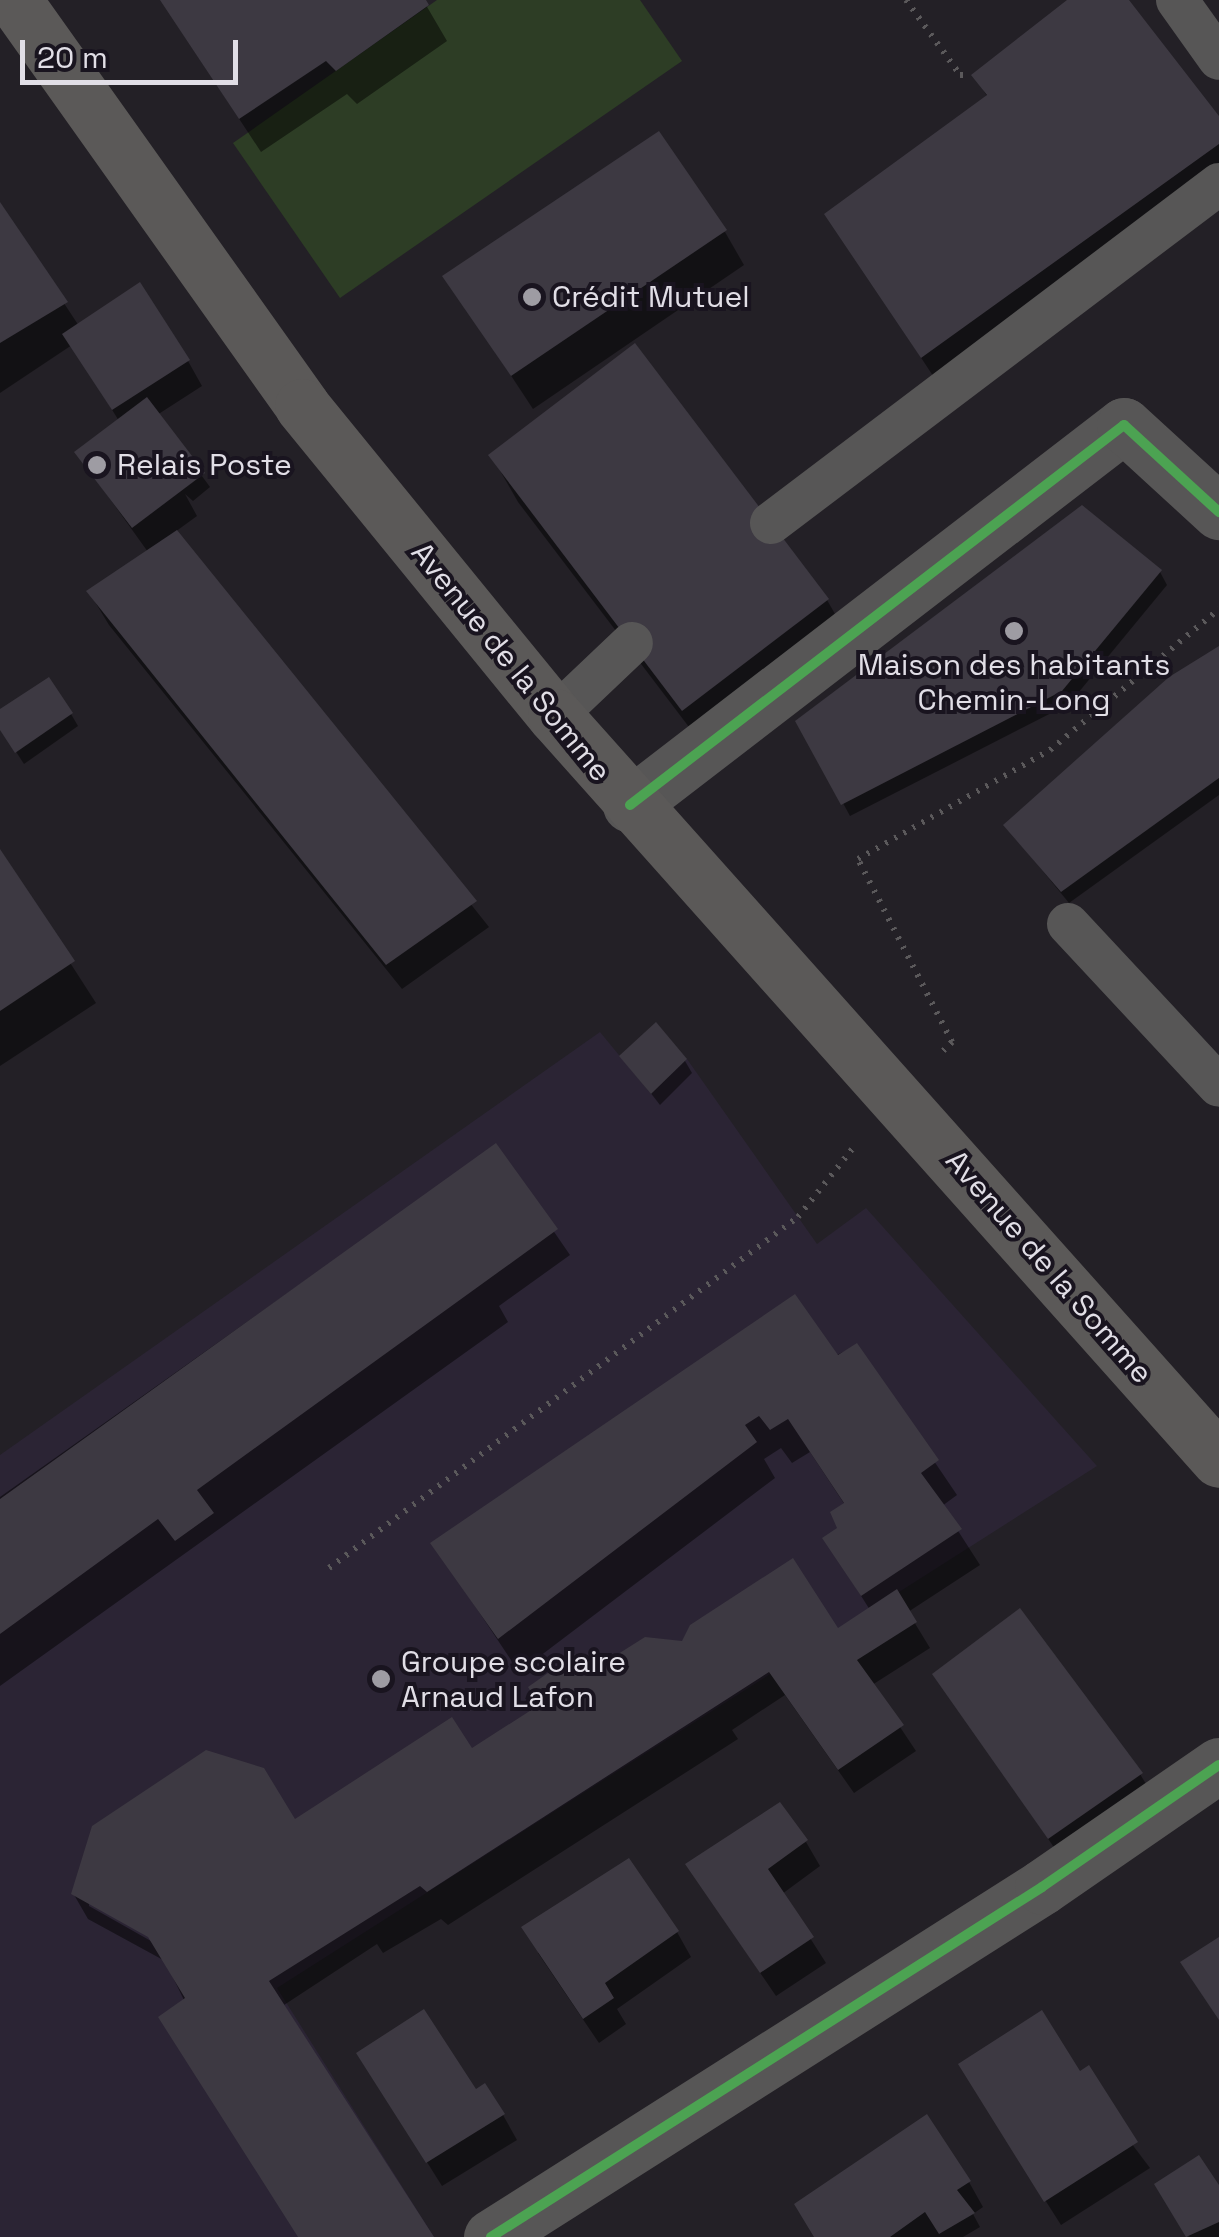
<!DOCTYPE html>
<html>
<head>
<meta charset="utf-8">
<style>
	body { margin:0 }
	#map { position:relative; width:1219px; height:2237px; overflow:hidden; background:#232026; font-family:"Space Grotesk",sans-serif }
	div>[style] { position:absolute }
	.built>* { inset:0; background:#2b2434 }
	.green>* { inset:0; background:#2d3d25 }
	.shadow>* { inset:0; background:#0007 }
	.building>* { inset:0; background:#3d3942 }
	.path>* { height:6px; margin-top:-3px; transform-origin:0; background:repeating-linear-gradient(90deg,#5b595b 0 2.5px,transparent 0 10.5px) }
	.lane>* { height:42px; margin:-21px; padding:0 21px; transform-origin:21px; border-radius:21px; background:#575656 }
	.street>* { height:55px; margin:-27.5px; padding:0 27.5px; transform-origin:27.5px; border-radius:27.5px; background:#575656 }
	.secondary>* { height:55px; margin:-27.5px; padding:0 27.5px; transform-origin:27.5px; border-radius:27.5px; background:#5b5958 }
	.cycleway>* { height:10px; margin:-5px; padding:0 5px; transform-origin:5px; border-radius:5px; background:#4ca352 }
	.dots>* { width:28px; height:28px; translate:-50% -50%; box-sizing:border-box; border:5px solid #19141f; border-radius:50% }
	span { translate:-50% -50%; white-space:nowrap; text-align:center; line-height:1.15; -webkit-text-stroke:8px #19141f; paint-order:stroke }
	.poi-label { font-size:30px; color:#e1dee6 }
	.left { translate:0 -50%; text-align:left }
	.street-label { font-size:30px; color:#e1dee6 }
	.scale { position:absolute; left:20px; top:40px; width:218px; height:45px; box-sizing:border-box; border:5px solid #e1dee6; border-top:0; padding-left:12px; font-size:30px; line-height:35px; white-space:nowrap; color:#e1dee6; -webkit-text-stroke:8px #19141f; paint-order:stroke }
</style>
</head>
<body>
<div id="map">
	<div class="built">
		<div style="clip-path:polygon(600px 1032px,651px 1094px,687px 1059px,817px 1244px,866px 1208px,1097px 1466px,277px 1988px,434px 2237px,0 2237px,0 1455px)"></div>
	</div>
	<div class="green">
		<div style="clip-path:polygon(437px 0,640px 0,682px 61px,340px 298px,233px 143px)"></div>
	</div>
	<div class="shadow">
		<div style="clip-path:polygon(161px 0,423px 0,447px 41px,357px 104px,347px 94px,261px 152px)"></div>
		<div style="clip-path:polygon(1071px 0,1126px 0,1219px 120px,1219px 192px,943px 391px,827px 215px,988px 98px,975px 76px)"></div>
		<div style="clip-path:polygon(0 206px,79px 326px,188px 361px,202px 386px,157px 415px,210px 487px,193px 501px,185px 494px,197px 516px,175px 532px,489px 927px,402px 989px,109px 625px,89px 592px,148px 552px,77px 453px,119px 421px,72px 345px,0 393px)"></div>
		<div style="clip-path:polygon(725px 232px,744px 265px,533px 409px,446px 277px)"></div>
		<div style="clip-path:polygon(635px 347px,827px 600px,854px 647px,711px 756px,518px 502px,491px 455px)"></div>
		<div style="clip-path:polygon(1160px 572px,1167px 585px,1069px 704px,850px 816px,799px 722px)"></div>
		<div style="clip-path:polygon(1219px 649px,1219px 795px,1069px 903px,1006px 826px)"></div>
		<div style="clip-path:polygon(0 712px,71px 714px,78px 726px,24px 764px,0 727px)"></div>
		<div style="clip-path:polygon(0 854px,96px 1003px,0 1066px)"></div>
		<div style="clip-path:polygon(622px 1056px,685px 1061px,692px 1073px,660px 1105px)"></div>
		<div style="clip-path:polygon(495px 1146px,570px 1255px,499px 1306px,508px 1322px,0 1686px,0 1497px)"></div>
		<div style="clip-path:polygon(evenodd,856px 1346px,957px 1495px,942px 1506px,980px 1565px,908px 1612px,930px 1648px,872px 1685px,916px 1751px,854px 1793px,785px 1695px,732px 1730px,738px 1739px,448px 1925px,441px 1919px,383px 1953px,377px 1944px,284px 2005px,431px 2237px,299px 2237px,165px 1961px,88px 1919px,73px 1893px,295px 1822px,471px 1751px,587px 1676px,683px 1644px,838px 1631px,870px 1610px,825px 1539px,840px 1529px,845px 1505px,810px 1452px,792px 1463px,781px 1448px,764px 1459px,775px 1478px,519px 1672px,433px 1543px,856px 1346px,89px 1901px,160px 1940px,158px 1945px,89px 1906px,89px 1901px)"></div>
		<div style="clip-path:polygon(935px 1674px,1140px 1774px,1155px 1799px,1064px 1862px)"></div>
		<div style="clip-path:polygon(806px 1842px,820px 1866px,782px 1894px,826px 1963px,776px 1996px,703px 1889px)"></div>
		<div style="clip-path:polygon(677px 1932px,691px 1957px,617px 2009px,626px 2024px,599px 2043px,538px 1953px)"></div>
		<div style="clip-path:polygon(1079px 2074px,1150px 2168px,1061px 2225px,975px 2090px)"></div>
		<div style="clip-path:polygon(374px 2078px,475px 2093px,503px 2115px,517px 2140px,442px 2186px)"></div>
		<div style="clip-path:polygon(969px 2182px,983px 2207px,973px 2214px,980px 2227px,963px 2237px,816px 2237px)"></div>
		<div style="clip-path:polygon(1157px 2185px,1219px 2190px,1219px 2237px,1189px 2237px)"></div>
	</div>
	<div class="building">
		<div style="clip-path:polygon(160px 0,426px 0,429px 5px,336px 71px,326px 61px,239px 119px)"></div>
		<div style="clip-path:polygon(1067px 0,1129px 0,1219px 116px,1219px 144px,921px 358px,824px 214px,987px 95px,971px 75px)"></div>
		<div style="clip-path:polygon(659px 131px,727px 230px,511px 376px,442px 276px)"></div>
		<div style="clip-path:polygon(0 202px,68px 302px,0 343px)"></div>
		<div style="clip-path:polygon(140px 282px,190px 360px,112px 410px,62px 334px)"></div>
		<div style="clip-path:polygon(635px 343px,829px 599px,682px 711px,488px 455px)"></div>
		<div style="clip-path:polygon(147px 397px,205px 473px,132px 528px,74px 452px)"></div>
		<div style="clip-path:polygon(1082px 505px,1162px 570px,1062px 691px,841px 805px,795px 721px)"></div>
		<div style="clip-path:polygon(177px 530px,477px 901px,386px 965px,86px 591px)"></div>
		<div style="clip-path:polygon(1219px 646px,1219px 778px,1061px 892px,1003px 825px,1169px 677px)"></div>
		<div style="clip-path:polygon(49px 677px,73px 713px,15px 753px,0 730px,0 709px)"></div>
		<div style="clip-path:polygon(0 849px,75px 961px,0 1011px)"></div>
		<div style="clip-path:polygon(656px 1022px,687px 1059px,651px 1094px,619px 1056px)"></div>
		<div style="clip-path:polygon(496px 1143px,558px 1229px,197px 1490px,214px 1513px,175px 1541px,158px 1519px,0 1634px,0 1499px)"></div>
		<div style="clip-path:polygon(795px 1294px,838px 1355px,857px 1343px,939px 1460px,921px 1473px,962px 1529px,861px 1596px,822px 1538px,837px 1528px,830px 1512px,844px 1503px,788px 1419px,770px 1430px,759px 1416px,745px 1425px,757px 1442px,498px 1639px,430px 1543px)"></div>
		<div style="clip-path:polygon(793px 1558px,838px 1628px,897px 1589px,917px 1622px,857px 1660px,904px 1725px,838px 1770px,769px 1672px,427px 1892px,420px 1886px,269px 1981px,434px 2237px,298px 2237px,158px 2017px,185px 1998px,148px 1937px,71px 1894px,92px 1826px,206px 1750px,264px 1768px,295px 1819px,452px 1717px,472px 1748px,539px 1705px,528px 1687px,575px 1654px,588px 1673px,645px 1637px,682px 1641px,690px 1625px)"></div>
		<div style="clip-path:polygon(1020px 1608px,1143px 1773px,1048px 1839px,932px 1674px)"></div>
		<div style="clip-path:polygon(780px 1802px,808px 1840px,768px 1869px,814px 1937px,760px 1973px,685px 1864px)"></div>
		<div style="clip-path:polygon(629px 1858px,679px 1931px,605px 1983px,614px 1998px,583px 2019px,521px 1927px)"></div>
		<div style="clip-path:polygon(1219px 1937px,1219px 2020px,1180px 1962px)"></div>
		<div style="clip-path:polygon(424px 2009px,476px 2089px,485px 2083px,505px 2114px,426px 2163px,356px 2053px)"></div>
		<div style="clip-path:polygon(1042px 2010px,1080px 2071px,1089px 2065px,1138px 2142px,1044px 2202px,958px 2064px)"></div>
		<div style="clip-path:polygon(927px 2114px,971px 2181px,957px 2190px,975px 2213px,939px 2234px,925px 2212px,890px 2237px,814px 2237px,794px 2204px)"></div>
		<div style="clip-path:polygon(1199px 2155px,1219px 2185px,1219px 2222px,1186px 2237px,1154px 2184px)"></div>
	</div>
	<div class="path">
		<div style="left:906px;top:0;width:92px;rotate:54.2deg"></div>
		<div style="left:960px;top:75px;width:11px"></div>
		<div style="left:943px;top:1051px;width:13px;rotate:-45deg"></div>
		<div style="left:952px;top:1042px;width:206px;rotate:-117.2deg"></div>
		<div style="left:858px;top:859px;width:221px;rotate:-29.6deg"></div>
		<div style="left:1050px;top:750px;width:220px;rotate:-39.8deg"></div>
		<div style="left:329px;top:1568px;width:586px;rotate:-36.81deg"></div>
		<div style="left:798px;top:1217px;width:88px;rotate:-51.4deg"></div>
	</div>
	<div class="lane">
		<div style="left:1177px;top:0;width:72px;rotate:54.6deg"></div>
		<div style="left:771px;top:523px;width:562px;rotate:-37.11deg"></div>
		<div style="left:555px;top:716px;width:106px;rotate:-43.5deg"></div>
		<div style="left:1068px;top:924px;width:221px;rotate:47deg"></div>
	</div>
	<div class="street">
		<div style="left:630px;top:805px;width:623px;rotate:-37.57deg"></div>
		<div style="left:1124px;top:425px;width:129px;rotate:42.5deg"></div>
		<div style="left:491px;top:2237px;width:653px;rotate:-32.42deg"></div>
		<div style="left:1042px;top:1887px;width:215px;rotate:-34.6deg"></div>
	</div>
	<div class="secondary">
		<div style="left:14px;top:0;width:498px;rotate:54.6deg"></div>
		<div style="left:302px;top:406px;width:400px;rotate:50.8deg"></div>
		<div style="left:555px;top:716px;width:997px;rotate:48.25deg"></div>
	</div>
	<div class="cycleway">
		<div style="left:630px;top:805px;width:623px;rotate:-37.57deg"></div>
		<div style="left:1124px;top:425px;width:129px;rotate:42.5deg"></div>
		<div style="left:491px;top:2237px;width:653px;rotate:-32.42deg"></div>
		<div style="left:1042px;top:1887px;width:215px;rotate:-34.6deg"></div>
	</div>
	<div class="dots">
		<div style="left:532px;top:297px;background:#9e9ca3"></div>
		<div style="left:97px;top:465px;background:#9e9ca3"></div>
		<div style="left:1014px;top:631px;background:#9e9ca3"></div>
		<div style="left:381px;top:1679px;background:#9e9ca3"></div>
	</div>
	<div class="poi-label">
		<span class="left" style="left:552px;top:297px">Crédit Mutuel</span>
		<span class="left" style="left:117px;top:465px">Relais Poste</span>
		<span style="left:1014px;top:682px">Maison des habitants<br>Chemin-Long</span>
		<span class="left" style="left:401px;top:1679px">Groupe scolaire<br>Arnaud Lafon</span>
	</div>
	<div class="street-label">
		<span style="left:511px;top:662px;rotate:51deg">Avenue de la Somme</span>
		<span style="left:1049px;top:1267px;rotate:49deg">Avenue de la Somme</span>
	</div>
	<div class="scale">20 m</div>
</div>
</body>
</html>
